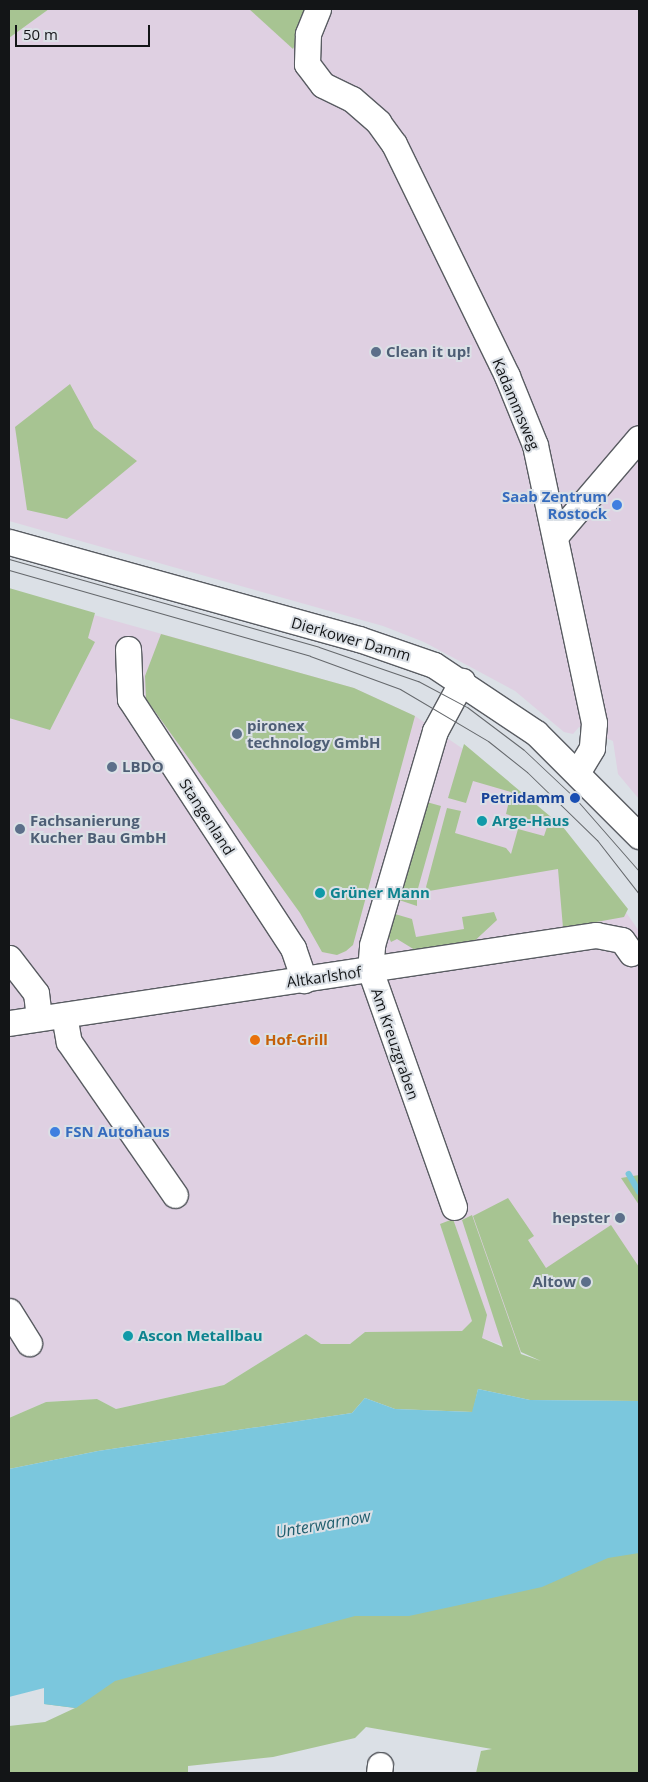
<!DOCTYPE html>
<html>
<head>
<meta charset="utf-8">
<style>
	body { margin:0 }
	#map { position:relative; width:648px; height:1782px; overflow:hidden; background:#dbe0e6; font-family:"Open Sans",sans-serif }
	div>[style] { position:absolute }
	.commercial>* { inset:0; background:#dfd0e2 }
	.green>* { inset:0; background:#a7c492 }
	.water>* { inset:0; background:#7bc7dd }
	.stream>* { height:5.5px; margin:-2.75px; padding:0 2.75px; transform-origin:2.75px; border-radius:2.75px; background:#7bc7dd }
	.roads { filter:drop-shadow(1px 0 #595c62) drop-shadow(-1px 0 #595c62) drop-shadow(0 1px #595c62) drop-shadow(0 -1px #595c62) }
	.minor>* { height:25px; margin:-12.5px; padding:0 12.5px; transform-origin:12.5px; border-radius:12.5px; background:#fff }
	.tram>* { height:1px; margin:-0.5px; padding:0 0.5px; transform-origin:0.5px; border-radius:0.5px; background:#65686c }
	.dots>* { width:14px; height:14px; translate:-50% -50%; box-sizing:border-box; border:2px solid #dbe0e6; border-radius:50% }
	span { translate:-50% -50%; white-space:nowrap; text-align:center; line-height:1.15; -webkit-text-stroke:4px #dbe0e6; paint-order:stroke }
	.service-label { font-size:15px; color:#4e5e75; font-weight:700 }
	.left { translate:0 -50%; text-align:left }
	.right { translate:-100% -50%; text-align:right }
	.street-label { font-size:15px; color:#131517 }
	.shop-label { font-size:15px; color:#366cbe; font-weight:700 }
	.transit-label { font-size:15px; color:#164399; font-weight:700 }
	.culture-label { font-size:15px; color:#0d838f; font-weight:700 }
	.food-label { font-size:15px; color:#c56008; font-weight:700 }
	.water-label { font-size:16px; color:#1f5d6d; font-style:italic }
	.frame { position:absolute; inset:0; border:10px solid #131517; pointer-events:none }
	.scale { position:absolute; left:15px; top:25px; width:135px; height:22px; box-sizing:border-box; border:2px solid #131517; border-top:0; padding-left:6px; font-size:15px; line-height:18px; white-space:nowrap; color:#131517; -webkit-text-stroke:4px #dbe0e6; paint-order:stroke }
</style>
</head>
<body>
<div id="map">
	<div class="commercial">
		<div style="clip-path:polygon(49px 9px,639px 9px,639px 799px,618px 774px,613px 741px,579px 727px,573px 734px,564px 732px,515px 691px,424px 642px,383px 626px,9px 521px,9px 38px)"></div>
		<div style="clip-path:polygon(9px 591px,354px 688px,415px 716px,485px 764px,609px 888px,639px 931px,639px 1371px,604px 1375px,579px 1372px,482px 1338px,365px 1332px,350px 1344px,321px 1344px,306px 1334px,224px 1385px,116px 1409px,97px 1399px,46px 1402px,9px 1418px)"></div>
	</div>
	<div class="green">
		<div style="clip-path:polygon(9px 9px,49px 9px,9px 38px)"></div>
		<div style="clip-path:polygon(249px 9px,314px 9px,293px 49px)"></div>
		<div style="clip-path:polygon(70px 384px,94px 428px,137px 461px,67px 519px,27px 510px,15px 427px)"></div>
		<div style="clip-path:polygon(9px 588px,95px 613px,88px 638px,95px 642px,50px 730px,9px 718px)"></div>
		<div style="clip-path:polygon(161px 634px,354px 688px,415px 716px,353px 945px,346px 951px,337px 955px,322px 952px,300px 913px,146px 699px,145px 676px)"></div>
		<div style="clip-path:polygon(464px 744px,563px 827px,628px 909px,624px 917px,563px 928px,558px 869px,429px 891px,426px 887px,447px 808px,461px 811px,455px 833px,506px 848px,511px 854px,518px 829px,544px 836px,547px 827px,506px 814px,511px 792px,473px 781px,466px 803px,448px 798px)"></div>
		<div style="clip-path:polygon(423px 801px,441px 806px,417px 892px,417px 906px,396px 899px)"></div>
		<div style="clip-path:polygon(494px 912px,497px 920px,468px 947px,415px 950px,397px 939px,391px 942px,388px 935px,390px 916px,395px 914px,412px 919px,416px 937px,464px 929px,462px 917px)"></div>
		<div style="clip-path:polygon(639px 1175px,639px 1205px,621px 1178px)"></div>
		<div style="clip-path:polygon(508px 1198px,534px 1236px,528px 1240px,546px 1268px,611px 1225px,639px 1267px,639px 1401px,530px 1400px,478px 1389px,473px 1412px,395px 1409px,365px 1398px,352px 1413px,98px 1451px,9px 1469px,9px 1418px,46px 1402px,97px 1399px,116px 1409px,224px 1385px,306px 1334px,321px 1344px,350px 1344px,365px 1332px,462px 1331px,472px 1321px,440px 1224px,453px 1219px,487px 1315px,482px 1338px,503px 1347px,462px 1220px,472px 1215px,521px 1354px,541px 1361px,521px 1352px,473px 1216px)"></div>
		<div style="clip-path:polygon(639px 1536px,639px 1773px,476px 1773px,481px 1751px,492px 1749px,366px 1727px,355px 1738px,273px 1757px,188px 1766px,188px 1773px,9px 1773px,9px 1726px,45px 1722px,75px 1708px,44px 1704px,44px 1688px)"></div>
	</div>
	<div class="water">
		<div style="clip-path:polygon(478px 1389px,530px 1400px,639px 1401px,639px 1553px,608px 1558px,542px 1587px,409px 1616px,355px 1616px,115px 1681px,76px 1708px,44px 1704px,44px 1688px,9px 1697px,9px 1469px,98px 1451px,352px 1413px,365px 1398px,395px 1409px,472px 1412px)"></div>
	</div>
	<div class="stream">
		<div style="left:629px;top:1174px;width:20px;rotate:60deg"></div>
	</div>
	<div class="roads">
		<div class="minor">
			<div style="left:318px;top:9px;width:27px;rotate:112deg"></div>
			<div style="left:308px;top:34px;width:30px;rotate:92deg"></div>
			<div style="left:307px;top:64px;width:26px;rotate:53deg"></div>
			<div style="left:323px;top:85px;width:32px;rotate:26deg"></div>
			<div style="left:352px;top:99px;width:35px;rotate:41deg"></div>
			<div style="left:378px;top:122px;width:27px;rotate:54deg"></div>
			<div style="left:394px;top:144px;width:258px;rotate:64deg"></div>
			<div style="left:507px;top:376px;width:74px;rotate:67.9deg"></div>
			<div style="left:535px;top:445px;width:284px;rotate:78deg"></div>
			<div style="left:594px;top:723px;width:25px;rotate:95deg"></div>
			<div style="left:592px;top:748px;width:27px;rotate:121deg"></div>
			<div style="left:557px;top:534px;width:126px;rotate:-49.5deg"></div>
			<div style="left:9px;top:542px;width:363px;rotate:15.5deg"></div>
			<div style="left:359px;top:639px;width:79px;rotate:19.1deg"></div>
			<div style="left:434px;top:665px;width:123px;rotate:33.7deg"></div>
			<div style="left:536px;top:733px;width:146px;rotate:45deg"></div>
			<div style="left:128px;top:649px;width:50px;rotate:87.7deg"></div>
			<div style="left:130px;top:699px;width:298px;rotate:56.8deg"></div>
			<div style="left:293px;top:948px;width:34px;rotate:71deg"></div>
			<div style="left:9px;top:958px;width:44px;rotate:52.4deg"></div>
			<div style="left:36px;top:993px;width:25px;rotate:83deg"></div>
			<div style="left:64px;top:1015px;width:27px;rotate:80deg"></div>
			<div style="left:69px;top:1042px;width:186px;rotate:55.3deg"></div>
			<div style="left:9px;top:1023px;width:594px;rotate:-8.53deg"></div>
			<div style="left:596px;top:935px;width:26px;rotate:11deg"></div>
			<div style="left:622px;top:940px;width:16px;rotate:55deg"></div>
			<div style="left:454px;top:1207px;width:251px;rotate:-109.5deg"></div>
			<div style="left:370px;top:970px;width:25px;rotate:-85deg"></div>
			<div style="left:372px;top:945px;width:223px;rotate:-73.6deg"></div>
			<div style="left:435px;top:731px;width:57px;rotate:-61.6deg"></div>
			<div style="left:9px;top:1311px;width:38px;rotate:58deg"></div>
			<div style="left:379px;top:1773px;width:8px;rotate:-83deg"></div>
		</div>
	</div>
	<div class="tram">
		<div style="left:9px;top:559px;width:322px;rotate:15.8deg"></div>
		<div style="left:319px;top:647px;width:105px;rotate:19deg"></div>
		<div style="left:418px;top:681px;width:55px;rotate:28deg"></div>
		<div style="left:467px;top:707px;width:71px;rotate:37deg"></div>
		<div style="left:524px;top:750px;width:70px;rotate:43.3deg"></div>
		<div style="left:575px;top:798px;width:97px;rotate:48.8deg"></div>
		<div style="left:9px;top:570px;width:313px;rotate:15.9deg"></div>
		<div style="left:310px;top:656px;width:96px;rotate:20.1deg"></div>
		<div style="left:400px;top:689px;width:102px;rotate:30.6deg"></div>
		<div style="left:488px;top:741px;width:50px;rotate:38.5deg"></div>
		<div style="left:527px;top:772px;width:98px;rotate:44.2deg"></div>
		<div style="left:597px;top:840px;width:68px;rotate:52.1deg"></div>
	</div>
	<div class="dots">
		<div style="left:376px;top:352px;background:#5c6f8a"></div>
		<div style="left:617px;top:505px;background:#3f7fe0"></div>
		<div style="left:237px;top:734px;background:#5c6f8a"></div>
		<div style="left:112px;top:767px;background:#5c6f8a"></div>
		<div style="left:575px;top:798px;background:#1a4fb4"></div>
		<div style="left:482px;top:821px;background:#0f9aa8"></div>
		<div style="left:20px;top:829px;background:#5c6f8a"></div>
		<div style="left:320px;top:893px;background:#0f9aa8"></div>
		<div style="left:255px;top:1040px;background:#e8710a"></div>
		<div style="left:55px;top:1132px;background:#3f7fe0"></div>
		<div style="left:620px;top:1218px;background:#5c6f8a"></div>
		<div style="left:586px;top:1282px;background:#5c6f8a"></div>
		<div style="left:128px;top:1336px;background:#0f9aa8"></div>
	</div>
	<div class="service-label">
		<span class="left" style="left:386px;top:352px">Clean it up!</span>
		<span class="left" style="left:247px;top:734px">pironex<br>technology GmbH</span>
		<span class="left" style="left:122px;top:767px">LBDO</span>
		<span class="left" style="left:30px;top:829px">Fachsanierung<br>Kucher Bau GmbH</span>
		<span class="right" style="left:610px;top:1218px">hepster</span>
		<span class="right" style="left:576px;top:1282px">Altow</span>
	</div>
	<div class="street-label">
		<span style="left:516px;top:404px;rotate:67deg">Kadammsweg</span>
		<span style="left:351px;top:639px;rotate:16deg">Dierkower Damm</span>
		<span style="left:207px;top:817px;rotate:57deg">Stangenland</span>
		<span style="left:324px;top:977px;rotate:-8deg">Altkarlshof</span>
		<span style="left:395px;top:1044px;rotate:71deg">Am Kreuzgraben</span>
	</div>
	<div class="shop-label">
		<span class="right" style="left:607px;top:505px">Saab Zentrum<br>Rostock</span>
		<span class="left" style="left:65px;top:1132px">FSN Autohaus</span>
	</div>
	<div class="transit-label">
		<span class="right" style="left:565px;top:798px">Petridamm</span>
	</div>
	<div class="culture-label">
		<span class="left" style="left:492px;top:821px">Arge-Haus</span>
		<span class="left" style="left:330px;top:893px">Grüner Mann</span>
		<span class="left" style="left:138px;top:1336px">Ascon Metallbau</span>
	</div>
	<div class="food-label">
		<span class="left" style="left:265px;top:1040px">Hof-Grill</span>
	</div>
	<div class="water-label">
		<span style="left:323px;top:1524px;rotate:-10deg">Unterwarnow</span>
	</div>
	<div class="frame"></div>
	<div class="scale">50 m</div>
</div>
</body>
</html>
